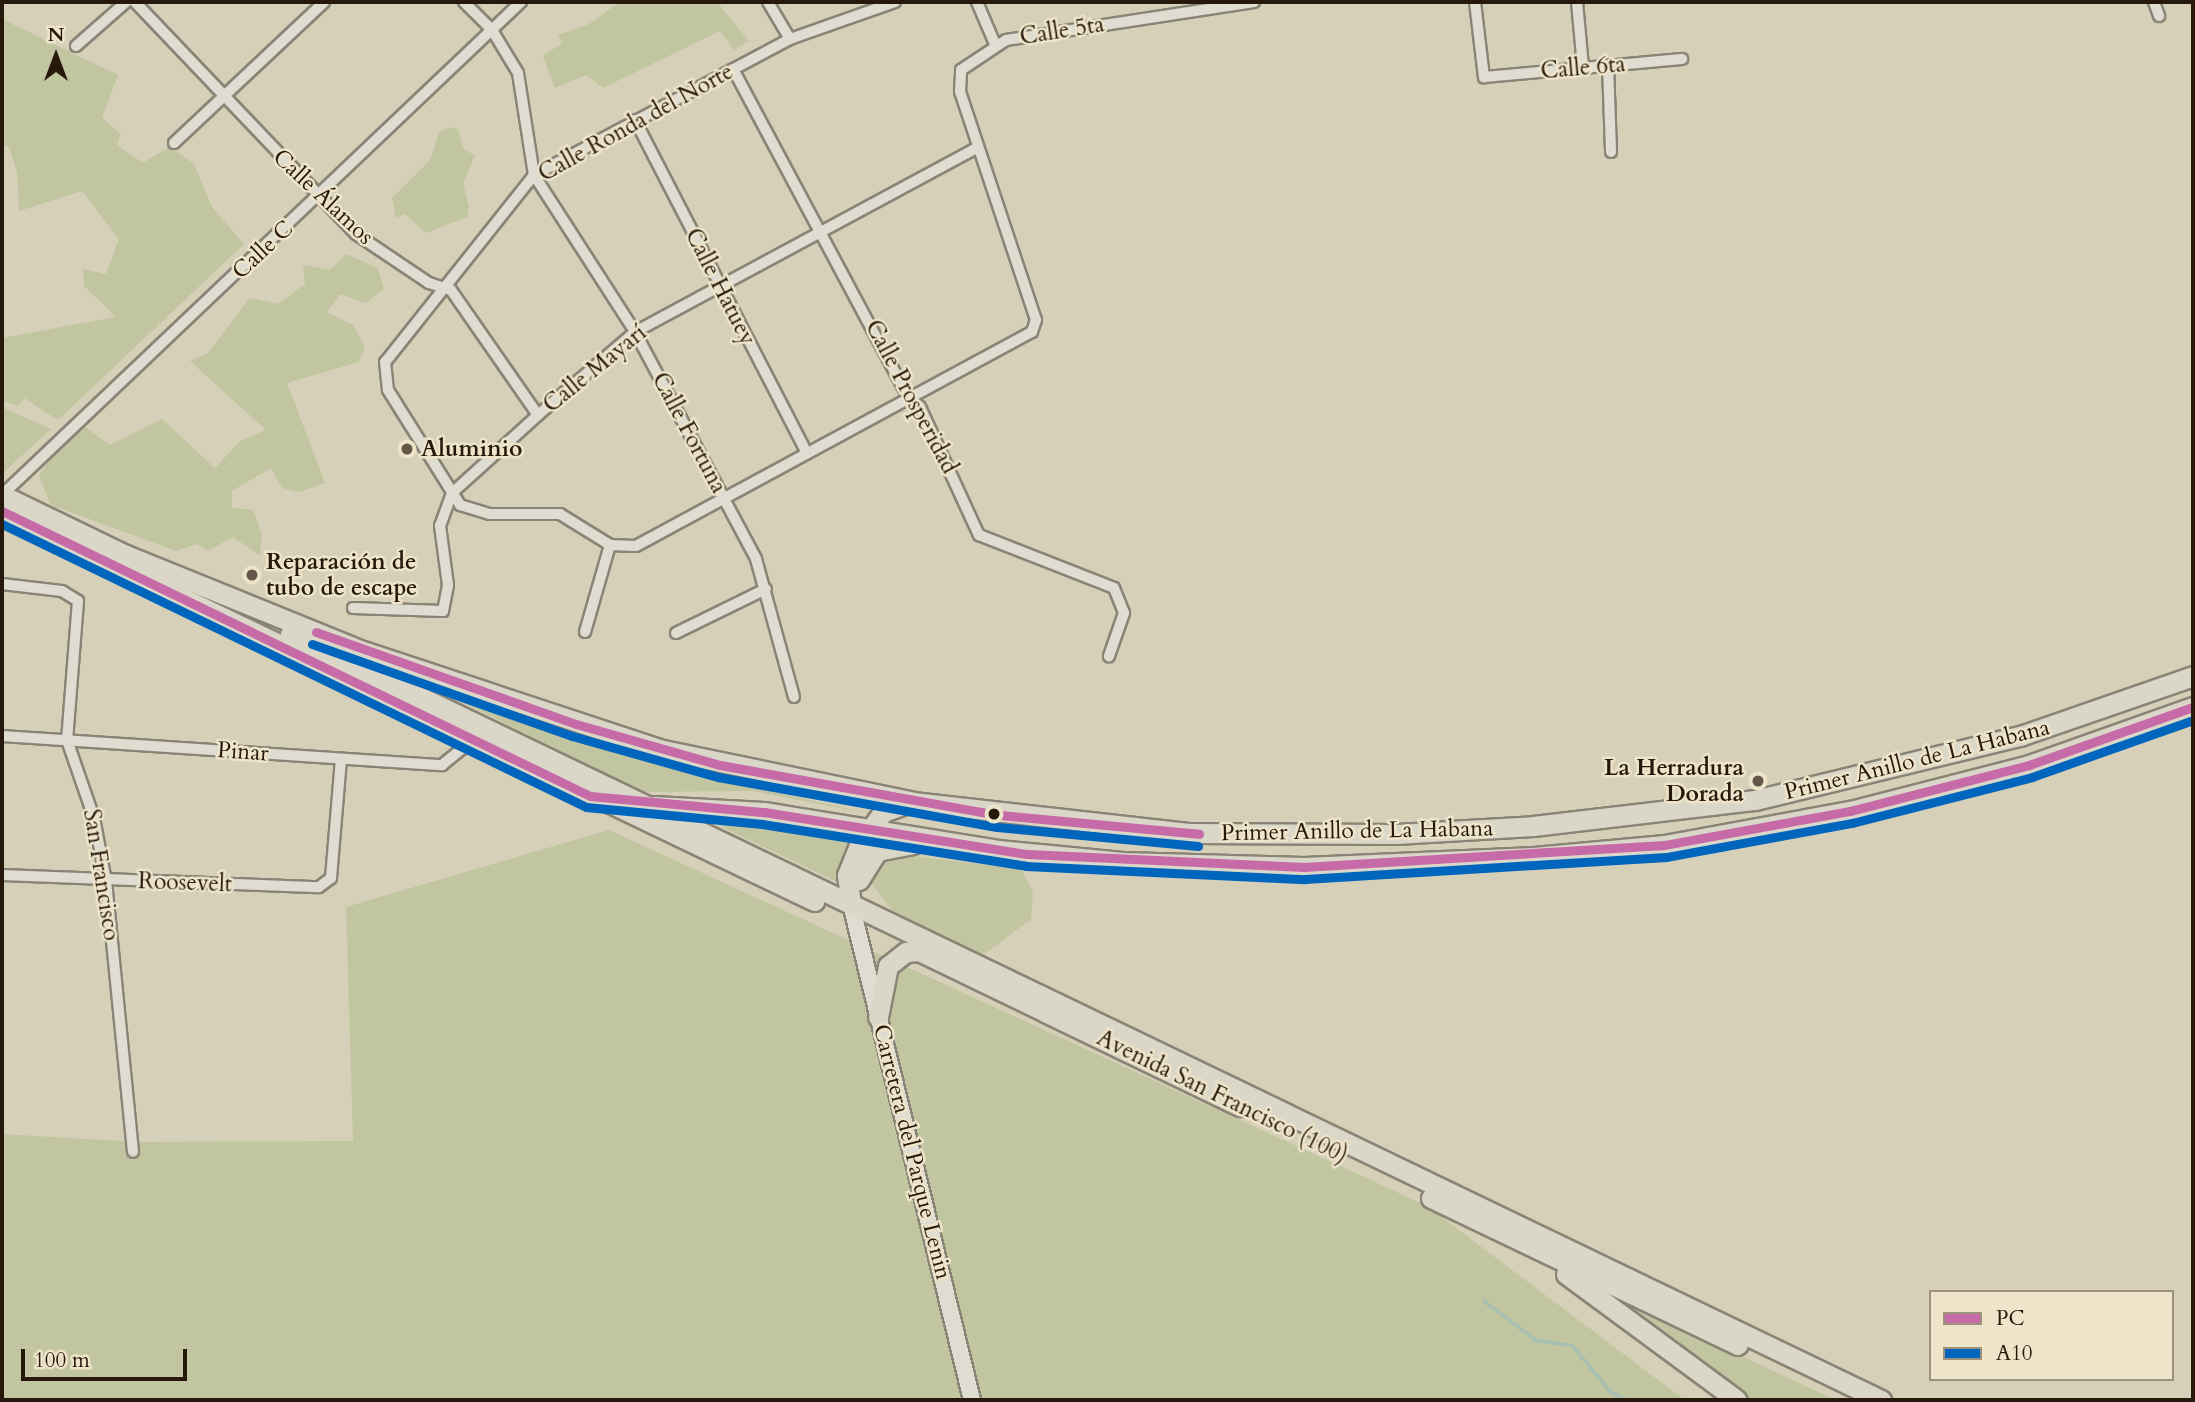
<!DOCTYPE html>
<html>
<head>
<meta charset="utf-8">
<style>
	body { margin:0 }
	#map { position:relative; width:2195px; height:1402px; overflow:hidden; background:#d6d0b9; font-family:Cardo,serif }
	div>[style] { position:absolute }
	.green>* { inset:0; background:#c1c6a0 }
	.stream>* { height:3.5px; margin:-1.75px; padding:0 1.75px; transform-origin:1.75px; border-radius:1.75px; background:#a9c0b1 }
	.roads { filter:drop-shadow(2px 0 #8a8476) drop-shadow(-2px 0 #8a8476) drop-shadow(0 2px #8a8476) drop-shadow(0 -2px #8a8476) }
	.street>* { height:10px; margin:-5px; padding:0 5px; transform-origin:5px; border-radius:5px; background:#dfdcd1 }
	.secondary>* { height:16px; margin:-8px; padding:0 8px; transform-origin:8px; border-radius:8px; background:#dfdcd1 }
	.highway>* { height:19px; margin:-9.5px; padding:0 9.5px; transform-origin:9.5px; border-radius:9.5px; background:#dad6c8 }
	.bus-1>* { height:9px; margin:-4.5px; padding:0 4.5px; transform-origin:4.5px; border-radius:4.5px; background:#c76aa8 }
	.bus-2>* { height:9px; margin:-4.5px; padding:0 4.5px; transform-origin:4.5px; border-radius:4.5px; background:#0065bd }
	.dots>* { width:19px; height:19px; translate:-50% -50%; box-sizing:border-box; border:4px solid #ede4c9; border-radius:50% }
	span { translate:-50% -50%; white-space:nowrap; text-align:center; line-height:1.15; -webkit-text-stroke:5px #ede4c9; paint-order:stroke }
	.street-label { font-size:23px; color:#27180c }
	.poi-label { font-size:23px; color:#27180c; font-weight:700 }
	.left { translate:0 -50%; text-align:left }
	.right { translate:-100% -50%; text-align:right }
	.frame { position:absolute; inset:0; border:4px solid #27180c; pointer-events:none }
	.legend { position:absolute; left:1929px; top:1290px; width:245px; height:91px; box-sizing:border-box; background:#ede4c9; border:2px solid #9e927d; margin:0; padding:9px 12px; list-style:none; font-size:21px; color:#27180c }
	.legend li { display:flex; align-items:center; gap:14px; height:35px }
	.legend b { width:35px; border:2px solid #9e927d }
	.north { position:absolute; left:21px; top:21px; width:70px; height:70px; -webkit-text-stroke:5px #ede4c9; paint-order:stroke; rotate:0deg; font-size:19px; font-weight:700; line-height:28px; text-align:center; color:#27180c }
	.north::after { content:''; display:block; margin:auto; width:24px; height:32px; background:#27180c; clip-path:polygon(50% 0,100% 100%,50% 72%,0 100%) }
	.scale { position:absolute; left:21px; top:1349px; width:166px; height:32px; box-sizing:border-box; border:4px solid #27180c; border-top:0; padding-left:9px; font-size:21px; line-height:24px; white-space:nowrap; color:#27180c; -webkit-text-stroke:5px #ede4c9; paint-order:stroke }
</style>
</head>
<body>
<div id="map">
	<div class="green">
		<div style="clip-path:polygon(620px 2px,717px 2px,749px 41px,734px 50px,720px 31px,603px 88px,586px 75px,555px 88px,543px 56px,562px 43px,558px 35px,589px 24px)"></div>
		<div style="clip-path:polygon(2px 19px,118px 75px,102px 118px,121px 134px,117px 145px,143px 163px,170px 146px,194px 164px,212px 207px,244px 244px,58px 420px,24px 398px,18px 406px,2px 401px,2px 338px,116px 317px,84px 286px,83px 269px,106px 274px,119px 239px,82px 191px,19px 211px,17px 173px,9px 147px,2px 144px)"></div>
		<div style="clip-path:polygon(448px 127px,458px 129px,464px 150px,475px 155px,463px 183px,469px 207px,467px 217px,426px 233px,405px 214px,396px 218px,392px 198px,430px 160px,439px 133px)"></div>
		<div style="clip-path:polygon(346px 254px,378px 268px,384px 289px,366px 303px,340px 294px,327px 312px,353px 325px,365px 347px,359px 362px,287px 383px,325px 483px,300px 492px,282px 488px,271px 468px,232px 491px,232px 508px,253px 510px,262px 534px,260px 556px,233px 537px,208px 551px,197px 544px,176px 551px,51px 505px,39px 476px,53px 453px,84px 426px,110px 445px,162px 419px,215px 468px,240px 441px,266px 430px,190px 361px,208px 353px,250px 298px,278px 304px,305px 284px,303px 265px,330px 270px)"></div>
		<div style="clip-path:polygon(2px 407px,51px 429px,3px 473px,2px 473px)"></div>
		<div style="clip-path:polygon(448px 695px,690px 773px,876px 815px,752px 791px,642px 792px)"></div>
		<div style="clip-path:polygon(701px 817px,751px 819px,857px 838px,843px 885px)"></div>
		<div style="clip-path:polygon(609px 830px,1427px 1206px,1685px 1400px,2px 1400px,2px 1134px,138px 1142px,353px 1141px,346px 907px)"></div>
		<div style="clip-path:polygon(905px 855px,1021px 869px,1033px 892px,1031px 919px,983px 955px,894px 913px,871px 883px,886px 860px)"></div>
		<div style="clip-path:polygon(1585px 1282px,1797px 1382px,1835px 1400px,1742px 1400px)"></div>
	</div>
	<div class="stream">
		<div style="left:1484px;top:1301px;width:65px;rotate:36.9deg"></div>
		<div style="left:1536px;top:1340px;width:37px;rotate:9deg"></div>
		<div style="left:1573px;top:1346px;width:60px;rotate:50.4deg"></div>
		<div style="left:1611px;top:1392px;width:18px;rotate:27deg"></div>
	</div>
	<div class="roads">
		<div class="street">
			<div style="left:135px;top:2px;width:320px;rotate:46.4deg"></div>
			<div style="left:356px;top:234px;width:88px;rotate:33.9deg"></div>
			<div style="left:429px;top:283px;width:23px;rotate:18deg"></div>
			<div style="left:451px;top:290px;width:152px;rotate:55.2deg"></div>
			<div style="left:464px;top:2px;width:40px;rotate:45deg"></div>
			<div style="left:492px;top:30px;width:50px;rotate:58.8deg"></div>
			<div style="left:518px;top:73px;width:103px;rotate:81.1deg"></div>
			<div style="left:534px;top:175px;width:187px;rotate:57.2deg"></div>
			<div style="left:635px;top:332px;width:257px;rotate:61.9deg"></div>
			<div style="left:756px;top:559px;width:143px;rotate:74.6deg"></div>
			<div style="left:768px;top:2px;width:43px;rotate:59.3deg"></div>
			<div style="left:895px;top:2px;width:111px;rotate:160.6deg"></div>
			<div style="left:790px;top:39px;width:290px;rotate:152deg"></div>
			<div style="left:534px;top:175px;width:239px;rotate:128.5deg"></div>
			<div style="left:385px;top:362px;width:28px;rotate:84deg"></div>
			<div style="left:388px;top:390px;width:136px;rotate:57.9deg"></div>
			<div style="left:460px;top:505px;width:30px;rotate:17deg"></div>
			<div style="left:489px;top:514px;width:71px"></div>
			<div style="left:560px;top:514px;width:59px;rotate:31.8deg"></div>
			<div style="left:610px;top:545px;width:26px;rotate:2deg"></div>
			<div style="left:636px;top:546px;width:450px;rotate:-28.4deg"></div>
			<div style="left:1032px;top:332px;width:13px;rotate:-72deg"></div>
			<div style="left:1036px;top:320px;width:240px;rotate:-108.4deg"></div>
			<div style="left:960px;top:92px;width:22px;rotate:-87deg"></div>
			<div style="left:961px;top:70px;width:54px;rotate:-33.7deg"></div>
			<div style="left:1006px;top:40px;width:251px;rotate:-8.7deg"></div>
			<div style="left:977px;top:2px;width:46px;rotate:66.8deg"></div>
			<div style="left:1475px;top:2px;width:76px;rotate:83.2deg"></div>
			<div style="left:1484px;top:77px;width:199px;rotate:-5.2deg"></div>
			<div style="left:1577px;top:2px;width:65px;rotate:84.7deg"></div>
			<div style="left:2154px;top:2px;width:15px;rotate:70deg"></div>
			<div style="left:76px;top:46px;width:67px;rotate:-41.3deg"></div>
			<div style="left:1608px;top:65px;width:87px;rotate:88deg"></div>
			<div style="left:733px;top:69px;width:373px;rotate:61.9deg"></div>
			<div style="left:909px;top:398px;width:14px;rotate:39deg"></div>
			<div style="left:920px;top:407px;width:141px;rotate:65.3deg"></div>
			<div style="left:979px;top:535px;width:145px;rotate:21.4deg"></div>
			<div style="left:1114px;top:588px;width:27px;rotate:68deg"></div>
			<div style="left:1124px;top:613px;width:46px;rotate:109.2deg"></div>
			<div style="left:635px;top:120px;width:375px;rotate:62.7deg"></div>
			<div style="left:174px;top:143px;width:206px;rotate:-43.2deg"></div>
			<div style="left:2px;top:495px;width:716px;rotate:-43.53deg"></div>
			<div style="left:2px;top:584px;width:60px;rotate:6.7deg"></div>
			<div style="left:62px;top:591px;width:19px;rotate:32deg"></div>
			<div style="left:78px;top:601px;width:139px;rotate:94.5deg"></div>
			<div style="left:67px;top:740px;width:83px;rotate:70.9deg"></div>
			<div style="left:94px;top:818px;width:64px;rotate:79.2deg"></div>
			<div style="left:106px;top:881px;width:272px;rotate:84.3deg"></div>
			<div style="left:353px;top:608px;width:90px;rotate:1.9deg"></div>
			<div style="left:443px;top:611px;width:26px;rotate:-79deg"></div>
			<div style="left:448px;top:585px;width:60px;rotate:-97.7deg"></div>
			<div style="left:440px;top:526px;width:35px;rotate:-70deg"></div>
			<div style="left:452px;top:493px;width:116px;rotate:-42.2deg"></div>
			<div style="left:538px;top:415px;width:128px;rotate:-40.6deg"></div>
			<div style="left:635px;top:332px;width:388px;rotate:-28.3deg"></div>
			<div style="left:585px;top:632px;width:91px;rotate:-74deg"></div>
			<div style="left:676px;top:633px;width:100px;rotate:-26.1deg"></div>
			<div style="left:2px;top:736px;width:441px;rotate:3.8deg"></div>
			<div style="left:442px;top:765px;width:41px;rotate:-39.1deg"></div>
			<div style="left:2px;top:875px;width:317px;rotate:2.2deg"></div>
			<div style="left:319px;top:887px;width:15px;rotate:-37deg"></div>
			<div style="left:331px;top:878px;width:118px;rotate:-85.2deg"></div>
		</div>
		<div class="secondary">
			<div style="left:851px;top:904px;width:511px;rotate:76.29deg"></div>
		</div>
		<div class="highway">
			<div style="left:2px;top:495px;width:149px;rotate:25.9deg"></div>
			<div style="left:2px;top:511px;width:901px;rotate:25.65deg"></div>
			<div style="left:126px;top:555px;width:256px;rotate:22.1deg"></div>
			<div style="left:363px;top:651px;width:316px;rotate:18.3deg"></div>
			<div style="left:663px;top:750px;width:255px;rotate:11.7deg"></div>
			<div style="left:913px;top:802px;width:279px;rotate:6.4deg"></div>
			<div style="left:1190px;top:833px;width:206px;rotate:0.3deg"></div>
			<div style="left:1396px;top:834px;width:137px;rotate:-3.3deg"></div>
			<div style="left:1533px;top:826px;width:224px;rotate:-6.7deg"></div>
			<div style="left:1755px;top:800px;width:273px;rotate:-13.6deg"></div>
			<div style="left:2020px;top:736px;width:183px;rotate:-19.1deg"></div>
			<div style="left:290px;top:634px;width:1766px;rotate:25.71deg"></div>
			<div style="left:654px;top:806px;width:110px;rotate:3.1deg"></div>
			<div style="left:764px;top:812px;width:237px;rotate:9.2deg"></div>
			<div style="left:998px;top:850px;width:125px;rotate:5.5deg"></div>
			<div style="left:1122px;top:862px;width:182px;rotate:1.6deg"></div>
			<div style="left:1304px;top:867px;width:230px;rotate:-2.5deg"></div>
			<div style="left:1534px;top:857px;width:131px;rotate:-5.3deg"></div>
			<div style="left:1664px;top:845px;width:189px;rotate:-10.4deg"></div>
			<div style="left:1850px;top:811px;width:185px;rotate:-14.4deg"></div>
			<div style="left:2029px;top:765px;width:174px;rotate:-19.5deg"></div>
			<div style="left:859px;top:880px;width:34px;rotate:-58deg"></div>
			<div style="left:877px;top:851px;width:36px;rotate:-11deg"></div>
			<div style="left:851px;top:904px;width:29px;rotate:-98deg"></div>
			<div style="left:847px;top:875px;width:32px;rotate:-68deg"></div>
			<div style="left:859px;top:845px;width:41px;rotate:-54deg"></div>
			<div style="left:883px;top:812px;width:27px;rotate:-20deg"></div>
			<div style="left:923px;top:953px;width:352px;rotate:25.8deg"></div>
			<div style="left:878px;top:1017px;width:52px;rotate:-78.9deg"></div>
			<div style="left:888px;top:966px;width:23px;rotate:-38deg"></div>
			<div style="left:906px;top:952px;width:15px;rotate:-4deg"></div>
			<div style="left:1431px;top:1198px;width:340px;rotate:25.6deg"></div>
			<div style="left:1566px;top:1274px;width:212px;rotate:36.4deg"></div>
		</div>
	</div>
	<div class="bus-1">
		<div style="left:2px;top:511px;width:653px;rotate:25.86deg"></div>
		<div style="left:590px;top:796px;width:175px;rotate:5.3deg"></div>
		<div style="left:764px;top:812px;width:266px;rotate:9.1deg"></div>
		<div style="left:1027px;top:854px;width:277px;rotate:2.7deg"></div>
		<div style="left:1304px;top:867px;width:361px;rotate:-3.5deg"></div>
		<div style="left:1664px;top:845px;width:189px;rotate:-10.4deg"></div>
		<div style="left:1850px;top:811px;width:185px;rotate:-14.4deg"></div>
		<div style="left:2029px;top:765px;width:174px;rotate:-19.5deg"></div>
		<div style="left:316px;top:632px;width:276px;rotate:19.5deg"></div>
		<div style="left:576px;top:724px;width:150px;rotate:15.9deg"></div>
		<div style="left:720px;top:765px;width:283px;rotate:10.2deg"></div>
		<div style="left:999px;top:815px;width:201px;rotate:5.4deg"></div>
	</div>
	<div class="bus-2">
		<div style="left:2px;top:524px;width:649px;rotate:25.85deg"></div>
		<div style="left:586px;top:807px;width:177px;rotate:5.5deg"></div>
		<div style="left:762px;top:824px;width:267px;rotate:9deg"></div>
		<div style="left:1026px;top:866px;width:279px;rotate:2.7deg"></div>
		<div style="left:1305px;top:879px;width:362px;rotate:-3.5deg"></div>
		<div style="left:1666px;top:857px;width:189px;rotate:-10.4deg"></div>
		<div style="left:1852px;top:823px;width:186px;rotate:-14.3deg"></div>
		<div style="left:2032px;top:777px;width:171px;rotate:-19.5deg"></div>
		<div style="left:312px;top:644px;width:276px;rotate:19.5deg"></div>
		<div style="left:572px;top:736px;width:152px;rotate:15.7deg"></div>
		<div style="left:718px;top:777px;width:283px;rotate:10.2deg"></div>
		<div style="left:997px;top:827px;width:202px;rotate:5.4deg"></div>
	</div>
	<div class="dots">
		<div style="left:407px;top:449px;background:#645849"></div>
		<div style="left:252px;top:575px;background:#645849"></div>
		<div style="left:1758px;top:781px;background:#645849"></div>
		<div style="left:994px;top:814px;background:#27180c"></div>
	</div>
	<div class="street-label">
		<span style="left:1062px;top:31px;rotate:-9deg">Calle 5ta</span>
		<span style="left:1583px;top:68px;rotate:-5deg">Calle 6ta</span>
		<span style="left:636px;top:123px;rotate:-29deg">Calle Ronda del Norte</span>
		<span style="left:323px;top:197px;rotate:43deg">Calle Álamos</span>
		<span style="left:263px;top:250px;rotate:-43deg">Calle C</span>
		<span style="left:720px;top:287px;rotate:63deg">Calle Hatuey</span>
		<span style="left:595px;top:369px;rotate:-39deg">Calle Mayarí</span>
		<span style="left:911px;top:397px;rotate:62deg">Calle Prosperidad</span>
		<span style="left:689px;top:433px;rotate:62deg">Calle Fortuna</span>
		<span style="left:243px;top:752px;rotate:4deg">Pinar</span>
		<span style="left:1917px;top:760px;rotate:-14deg">Primer Anillo de La Habana</span>
		<span style="left:1357px;top:831px;rotate:-1deg">Primer Anillo de La Habana</span>
		<span style="left:101px;top:875px;rotate:81deg">San Francisco</span>
		<span style="left:185px;top:883px;rotate:2deg">Roosevelt</span>
		<span style="left:1222px;top:1097px;rotate:26deg">Avenida San Francisco (100)</span>
		<span style="left:912px;top:1152px;rotate:76deg">Carretera del Parque Lenin</span>
	</div>
	<div class="poi-label">
		<span class="left" style="left:421px;top:449px">Aluminio</span>
		<span class="left" style="left:266px;top:575px">Reparación de<br>tubo de escape</span>
		<span class="right" style="left:1744px;top:781px">La Herradura<br>Dorada</span>
	</div>
	<div class="frame"></div>
	<ul class="legend">
	<li><b style="height:9px;background:#c76aa8"></b>PC</li>
	<li><b style="height:9px;background:#0065bd"></b>A10</li>
	</ul>
	<div class="north">N</div>
	<div class="scale">100 m</div>
</div>
</body>
</html>
